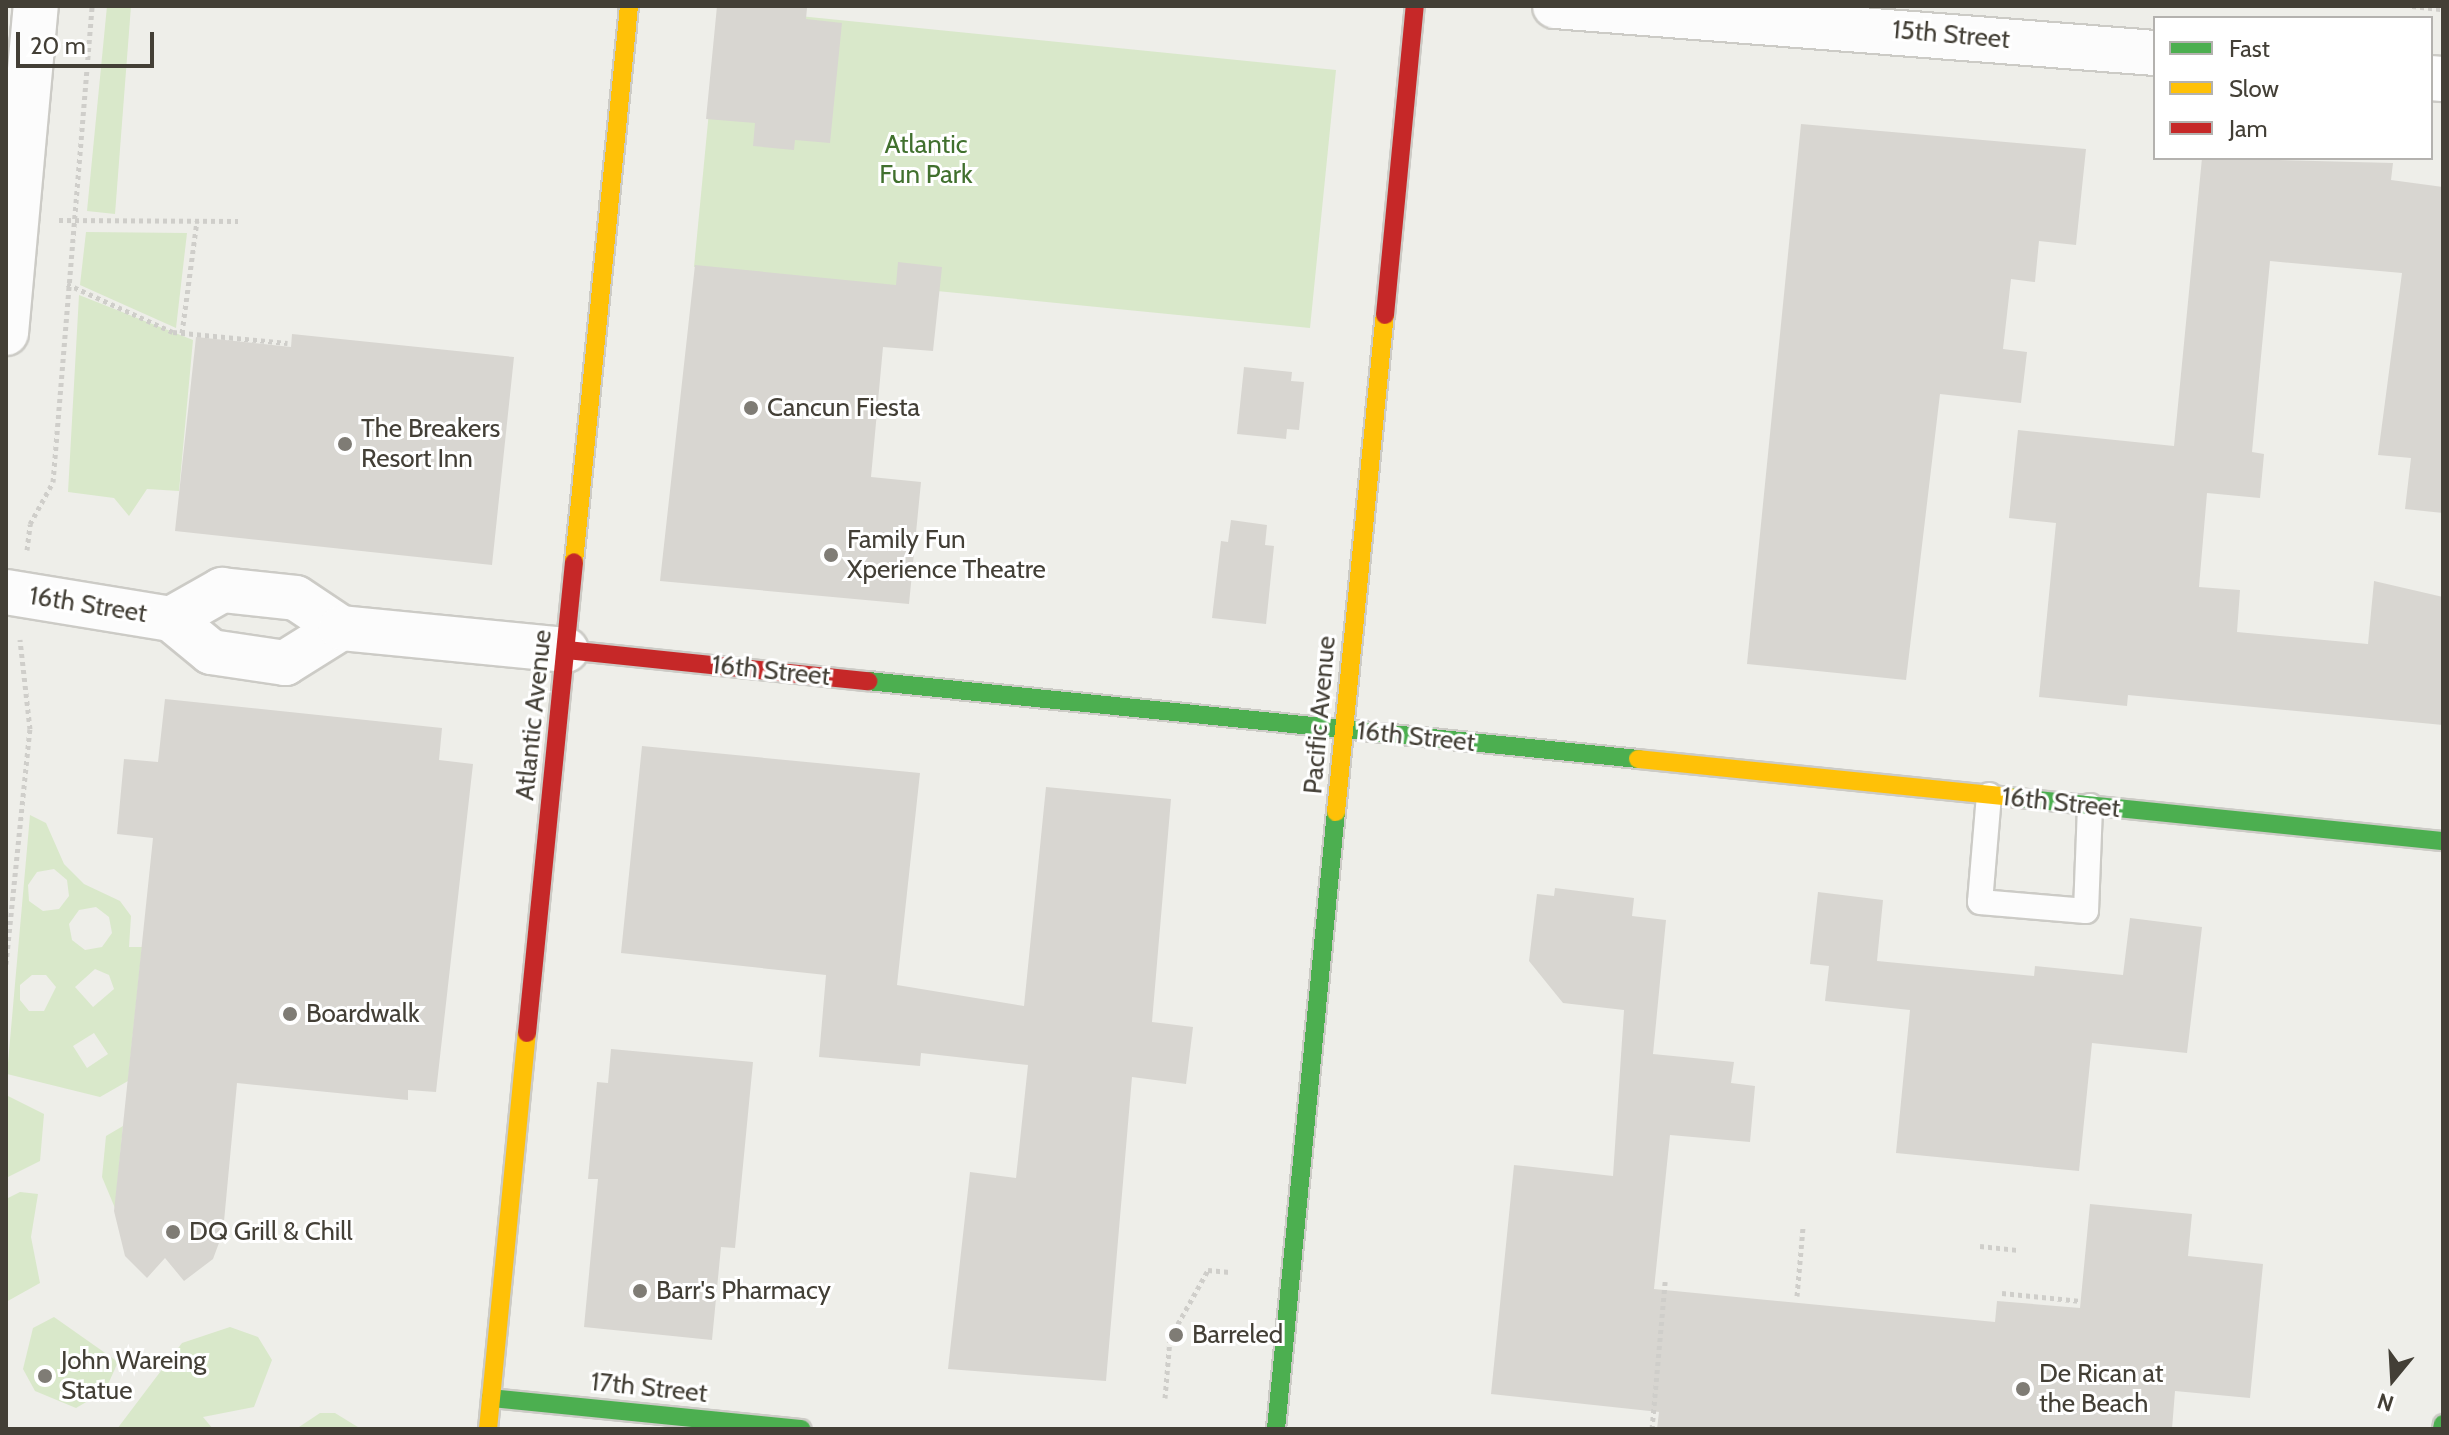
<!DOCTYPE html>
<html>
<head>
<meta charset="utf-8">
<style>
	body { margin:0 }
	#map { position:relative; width:2449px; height:1435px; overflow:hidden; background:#eeeee9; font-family:Cabin,sans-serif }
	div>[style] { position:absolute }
	.green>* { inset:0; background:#d9e8ca }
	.building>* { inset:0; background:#d8d6d1 }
	.path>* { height:5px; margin-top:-2.5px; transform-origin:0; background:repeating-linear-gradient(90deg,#cfceca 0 4px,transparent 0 8px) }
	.roads { filter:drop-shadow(2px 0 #cccbc6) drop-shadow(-2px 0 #cccbc6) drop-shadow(0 2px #cccbc6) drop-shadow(0 -2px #cccbc6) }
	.lane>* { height:24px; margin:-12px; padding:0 12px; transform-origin:12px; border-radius:12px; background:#fcfcfc }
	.street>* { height:44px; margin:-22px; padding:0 22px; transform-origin:22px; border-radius:22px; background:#fcfcfc }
	.fast>* { height:18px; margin:-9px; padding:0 9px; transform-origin:9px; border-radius:9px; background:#4caf50 }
	.slow>* { height:18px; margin:-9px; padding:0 9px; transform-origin:9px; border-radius:9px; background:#ffc107 }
	.jam>* { height:18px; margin:-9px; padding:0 9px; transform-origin:9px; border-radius:9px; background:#c62828 }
	.dots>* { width:22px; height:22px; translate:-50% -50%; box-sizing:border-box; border:4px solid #fff; border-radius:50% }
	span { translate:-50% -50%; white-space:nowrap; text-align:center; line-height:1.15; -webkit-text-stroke:6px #fff; paint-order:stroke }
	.street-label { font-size:26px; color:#433f36 }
	.park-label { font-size:26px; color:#41702e }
	.poi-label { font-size:26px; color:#433f36 }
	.left { translate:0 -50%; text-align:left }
	.frame { position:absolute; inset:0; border:8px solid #433f36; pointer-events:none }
	.legend { position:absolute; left:2153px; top:16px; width:280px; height:144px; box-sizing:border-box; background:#fff; border:2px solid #b4b2af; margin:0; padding:10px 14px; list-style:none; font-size:24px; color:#433f36 }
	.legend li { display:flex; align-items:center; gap:16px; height:40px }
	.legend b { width:40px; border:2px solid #b4b2af }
	.north { position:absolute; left:2353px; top:1339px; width:80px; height:80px; -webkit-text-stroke:6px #fff; paint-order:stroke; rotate:198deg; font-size:22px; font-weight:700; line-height:32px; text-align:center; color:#433f36 }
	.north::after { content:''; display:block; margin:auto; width:28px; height:36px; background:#433f36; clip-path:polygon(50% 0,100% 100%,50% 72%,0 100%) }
	.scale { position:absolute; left:16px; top:32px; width:138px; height:36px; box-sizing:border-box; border:4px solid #433f36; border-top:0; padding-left:10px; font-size:24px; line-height:28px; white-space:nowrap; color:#433f36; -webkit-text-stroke:6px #fff; paint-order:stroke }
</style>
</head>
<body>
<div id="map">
	<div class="green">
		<div style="clip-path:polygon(107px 6px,131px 6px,115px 214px,87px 211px)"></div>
		<div style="clip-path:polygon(719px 8px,1336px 70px,1310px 328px,694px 267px)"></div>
		<div style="clip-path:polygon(86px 232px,187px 233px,176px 328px,80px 285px)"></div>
		<div style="clip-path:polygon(79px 295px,193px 340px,179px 491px,147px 489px,129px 516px,114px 498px,68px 492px)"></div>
		<div style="clip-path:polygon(evenodd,30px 815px,46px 823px,64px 864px,84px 884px,120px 901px,131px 916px,129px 947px,142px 947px,128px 1081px,100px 1097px,7px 1074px,30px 815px,54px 869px,67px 880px,69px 896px,59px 909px,43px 911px,29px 901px,28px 885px,37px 872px,54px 869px,30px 815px,96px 907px,109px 917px,112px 933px,102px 947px,85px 950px,72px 940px,69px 924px,79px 910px,96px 907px,30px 815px,95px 969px,109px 975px,114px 989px,93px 1007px,75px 987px,95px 969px,30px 815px,32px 975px,46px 975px,56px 987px,44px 1011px,29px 1011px,20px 1000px,20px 985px,32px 975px,30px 815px,94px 1033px,108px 1054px,87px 1068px,73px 1046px,94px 1033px)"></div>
		<div style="clip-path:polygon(6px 1095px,44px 1114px,40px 1161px,6px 1178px)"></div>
		<div style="clip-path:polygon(123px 1126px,115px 1208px,102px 1177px,106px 1136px)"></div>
		<div style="clip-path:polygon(20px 1192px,38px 1194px,31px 1237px,40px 1283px,6px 1302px,6px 1199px)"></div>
		<div style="clip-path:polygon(54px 1317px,118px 1362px,105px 1391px,76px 1408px,35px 1391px,23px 1369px,33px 1328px)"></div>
		<div style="clip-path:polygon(230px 1327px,258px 1337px,272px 1360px,254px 1407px,203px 1417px,213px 1429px,117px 1429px,182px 1343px)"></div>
		<div style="clip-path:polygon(320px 1413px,335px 1413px,361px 1429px,296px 1429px)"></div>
	</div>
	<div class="building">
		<div style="clip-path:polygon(717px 6px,807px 8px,806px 19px,842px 23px,830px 143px,795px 140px,794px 150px,753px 146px,755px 123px,706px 119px)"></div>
		<div style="clip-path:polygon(1801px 124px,2086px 149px,2076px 245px,2039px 241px,2035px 282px,2011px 279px,2003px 349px,2027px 352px,2021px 403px,1940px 394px,1906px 680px,1747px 664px)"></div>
		<div style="clip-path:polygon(2202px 158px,2393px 163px,2391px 180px,2443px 187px,2443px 513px,2405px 509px,2411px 458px,2378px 455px,2402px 273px,2270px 261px,2252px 452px,2264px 454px,2260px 498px,2207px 493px,2199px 587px,2240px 590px,2237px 632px,2368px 644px,2374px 581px,2443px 597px,2443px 725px,2128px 695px,2127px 706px,2039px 697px,2056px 523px,2009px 518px,2018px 430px,2174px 446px)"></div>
		<div style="clip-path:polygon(898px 262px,942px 267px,933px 351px,883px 347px,871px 477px,921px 482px,909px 604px,660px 581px,695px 265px,896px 285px)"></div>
		<div style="clip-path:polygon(292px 334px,514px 357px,492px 565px,175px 531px,196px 337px,291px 347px)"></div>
		<div style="clip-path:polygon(1244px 367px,1292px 372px,1291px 381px,1304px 382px,1299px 430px,1287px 429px,1286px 439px,1237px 434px)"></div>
		<div style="clip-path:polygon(1231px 520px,1267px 525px,1265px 545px,1274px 546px,1266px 624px,1212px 618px,1221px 541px,1228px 542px)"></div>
		<div style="clip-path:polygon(165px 699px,442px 728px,439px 760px,473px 764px,436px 1092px,408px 1090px,408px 1100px,237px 1083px,223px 1232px,213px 1259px,184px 1281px,165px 1258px,147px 1278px,125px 1256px,114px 1211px,153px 838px,117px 834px,124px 759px,158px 762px)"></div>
		<div style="clip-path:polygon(642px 746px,920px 773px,897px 985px,1024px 1006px,1046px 787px,1171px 799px,1152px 1022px,1193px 1027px,1186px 1084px,1132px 1077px,1106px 1381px,948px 1369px,970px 1172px,1016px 1178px,1028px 1065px,921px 1053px,920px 1066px,819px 1057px,826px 975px,621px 953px)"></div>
		<div style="clip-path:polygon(1555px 888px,1634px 898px,1632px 916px,1666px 920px,1653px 1054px,1734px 1062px,1731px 1083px,1755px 1086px,1750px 1142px,1670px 1135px,1654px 1289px,1995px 1322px,1997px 1301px,2080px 1308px,2090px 1204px,2192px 1214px,2188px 1256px,2263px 1264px,2250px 1398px,2175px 1391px,2172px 1429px,1657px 1429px,1659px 1412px,1491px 1394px,1514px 1165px,1613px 1176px,1624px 1010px,1563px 1003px,1529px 961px,1537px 894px,1554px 896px)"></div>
		<div style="clip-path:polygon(1818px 892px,1883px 900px,1877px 961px,2034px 976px,2035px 966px,2123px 975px,2130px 918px,2202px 927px,2187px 1053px,2092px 1043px,2079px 1171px,1896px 1153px,1910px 1010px,1825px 1001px,1829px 966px,1810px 964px)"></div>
		<div style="clip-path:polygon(611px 1049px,753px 1062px,735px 1248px,721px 1247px,712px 1340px,584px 1327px,598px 1179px,588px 1179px,597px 1082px,608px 1083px)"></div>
	</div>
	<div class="path">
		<div style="left:2412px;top:6px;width:31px;rotate:6deg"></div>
		<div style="left:59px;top:220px;width:179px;rotate:0.3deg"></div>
		<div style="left:67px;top:284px;width:116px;rotate:24.4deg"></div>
		<div style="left:173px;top:332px;width:115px;rotate:5.5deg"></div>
		<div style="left:182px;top:333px;width:113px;rotate:-82.4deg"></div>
		<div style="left:27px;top:550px;width:26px;rotate:-83deg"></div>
		<div style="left:30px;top:524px;width:48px;rotate:-61.3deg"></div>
		<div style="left:53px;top:482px;width:478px;rotate:-85.3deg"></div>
		<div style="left:6px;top:964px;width:236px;rotate:-84.2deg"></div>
		<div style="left:30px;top:729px;width:90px;rotate:-96.4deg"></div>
		<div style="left:1980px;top:1246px;width:37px;rotate:6deg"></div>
		<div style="left:2002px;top:1293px;width:79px;rotate:5.8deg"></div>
		<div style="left:1797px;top:1296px;width:69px;rotate:-85deg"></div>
		<div style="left:1165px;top:1398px;width:60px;rotate:-85.2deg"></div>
		<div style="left:1170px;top:1338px;width:78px;rotate:-60.8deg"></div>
		<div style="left:1208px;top:1270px;width:22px;rotate:5deg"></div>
		<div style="left:1652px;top:1429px;width:148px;rotate:-84.9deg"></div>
	</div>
	<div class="roads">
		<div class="lane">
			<div style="left:1989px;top:795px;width:107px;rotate:94.8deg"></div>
			<div style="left:1980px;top:902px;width:106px;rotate:4.9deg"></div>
			<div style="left:2086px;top:911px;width:105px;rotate:-87.8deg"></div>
		</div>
		<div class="street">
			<div style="left:1555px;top:6px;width:602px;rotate:4.48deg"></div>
			<div style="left:2431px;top:78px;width:12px;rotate:5deg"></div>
			<div style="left:6px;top:333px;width:328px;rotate:-84.8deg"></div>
			<div style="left:6px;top:592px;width:167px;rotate:9.3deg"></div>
			<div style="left:171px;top:619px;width:52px;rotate:39.5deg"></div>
			<div style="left:211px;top:652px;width:75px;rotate:8.5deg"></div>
			<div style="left:285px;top:663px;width:66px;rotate:-32deg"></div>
			<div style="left:171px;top:619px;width:59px;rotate:-29.6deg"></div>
			<div style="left:222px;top:590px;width:74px;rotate:6.2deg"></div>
			<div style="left:296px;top:598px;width:54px;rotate:33.7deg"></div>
			<div style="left:341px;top:628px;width:226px;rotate:5.6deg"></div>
		</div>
		<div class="fast">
			<div style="left:868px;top:681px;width:774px;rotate:5.78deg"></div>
			<div style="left:2009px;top:797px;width:436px;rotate:5.8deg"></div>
			<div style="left:491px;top:1398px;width:312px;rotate:5.7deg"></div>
			<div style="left:1276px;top:1429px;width:620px;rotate:-84.45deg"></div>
			<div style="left:2442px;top:1429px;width:5px;rotate:-79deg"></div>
		</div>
		<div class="slow">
			<div style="left:574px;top:562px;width:559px;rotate:-84.35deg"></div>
			<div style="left:1638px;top:759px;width:373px;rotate:5.8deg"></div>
			<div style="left:1336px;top:812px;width:499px;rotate:-84.4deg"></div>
			<div style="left:488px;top:1429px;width:398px;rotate:-84.4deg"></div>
		</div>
		<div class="jam">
			<div style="left:1385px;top:315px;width:310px;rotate:-84.5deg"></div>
			<div style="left:566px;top:650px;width:304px;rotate:5.9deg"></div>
			<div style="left:527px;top:1033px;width:473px;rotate:-84.3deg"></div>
		</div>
	</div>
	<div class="dots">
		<div style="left:751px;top:408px;background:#7f7c75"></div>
		<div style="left:345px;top:444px;background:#7f7c75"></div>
		<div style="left:831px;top:555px;background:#7f7c75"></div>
		<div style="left:290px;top:1014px;background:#7f7c75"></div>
		<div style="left:173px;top:1232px;background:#7f7c75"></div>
		<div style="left:640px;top:1291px;background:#7f7c75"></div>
		<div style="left:1176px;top:1335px;background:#7f7c75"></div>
		<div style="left:45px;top:1376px;background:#7f7c75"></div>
		<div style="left:2023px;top:1389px;background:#7f7c75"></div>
	</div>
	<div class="street-label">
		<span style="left:1951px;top:35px;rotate:5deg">15th Street</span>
		<span style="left:88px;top:605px;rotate:9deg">16th Street</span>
		<span style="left:771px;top:671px;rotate:6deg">16th Street</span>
		<span style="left:534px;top:715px;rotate:-84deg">Atlantic Avenue</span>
		<span style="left:1320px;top:715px;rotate:-85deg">Pacific Avenue</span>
		<span style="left:1416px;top:737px;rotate:6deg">16th Street</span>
		<span style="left:2061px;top:803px;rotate:6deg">16th Street</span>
		<span style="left:649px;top:1388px;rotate:6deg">17th Street</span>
	</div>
	<div class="park-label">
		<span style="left:926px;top:160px">Atlantic<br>Fun Park</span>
	</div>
	<div class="poi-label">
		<span class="left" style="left:767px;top:408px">Cancun Fiesta</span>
		<span class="left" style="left:361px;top:444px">The Breakers<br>Resort Inn</span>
		<span class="left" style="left:847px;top:555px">Family Fun<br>Xperience Theatre</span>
		<span class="left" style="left:306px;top:1014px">Boardwalk</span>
		<span class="left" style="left:189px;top:1232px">DQ Grill &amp; Chill</span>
		<span class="left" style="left:656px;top:1291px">Barr's Pharmacy</span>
		<span class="left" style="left:1192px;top:1335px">Barreled</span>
		<span class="left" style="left:61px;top:1376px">John Wareing<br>Statue</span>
		<span class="left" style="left:2039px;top:1389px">De Rican at<br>the Beach</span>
	</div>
	<div class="frame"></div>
	<ul class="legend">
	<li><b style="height:10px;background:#4caf50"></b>Fast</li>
	<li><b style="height:10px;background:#ffc107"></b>Slow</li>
	<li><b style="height:10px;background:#c62828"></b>Jam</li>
	</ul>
	<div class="north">N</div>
	<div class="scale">20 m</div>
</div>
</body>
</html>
